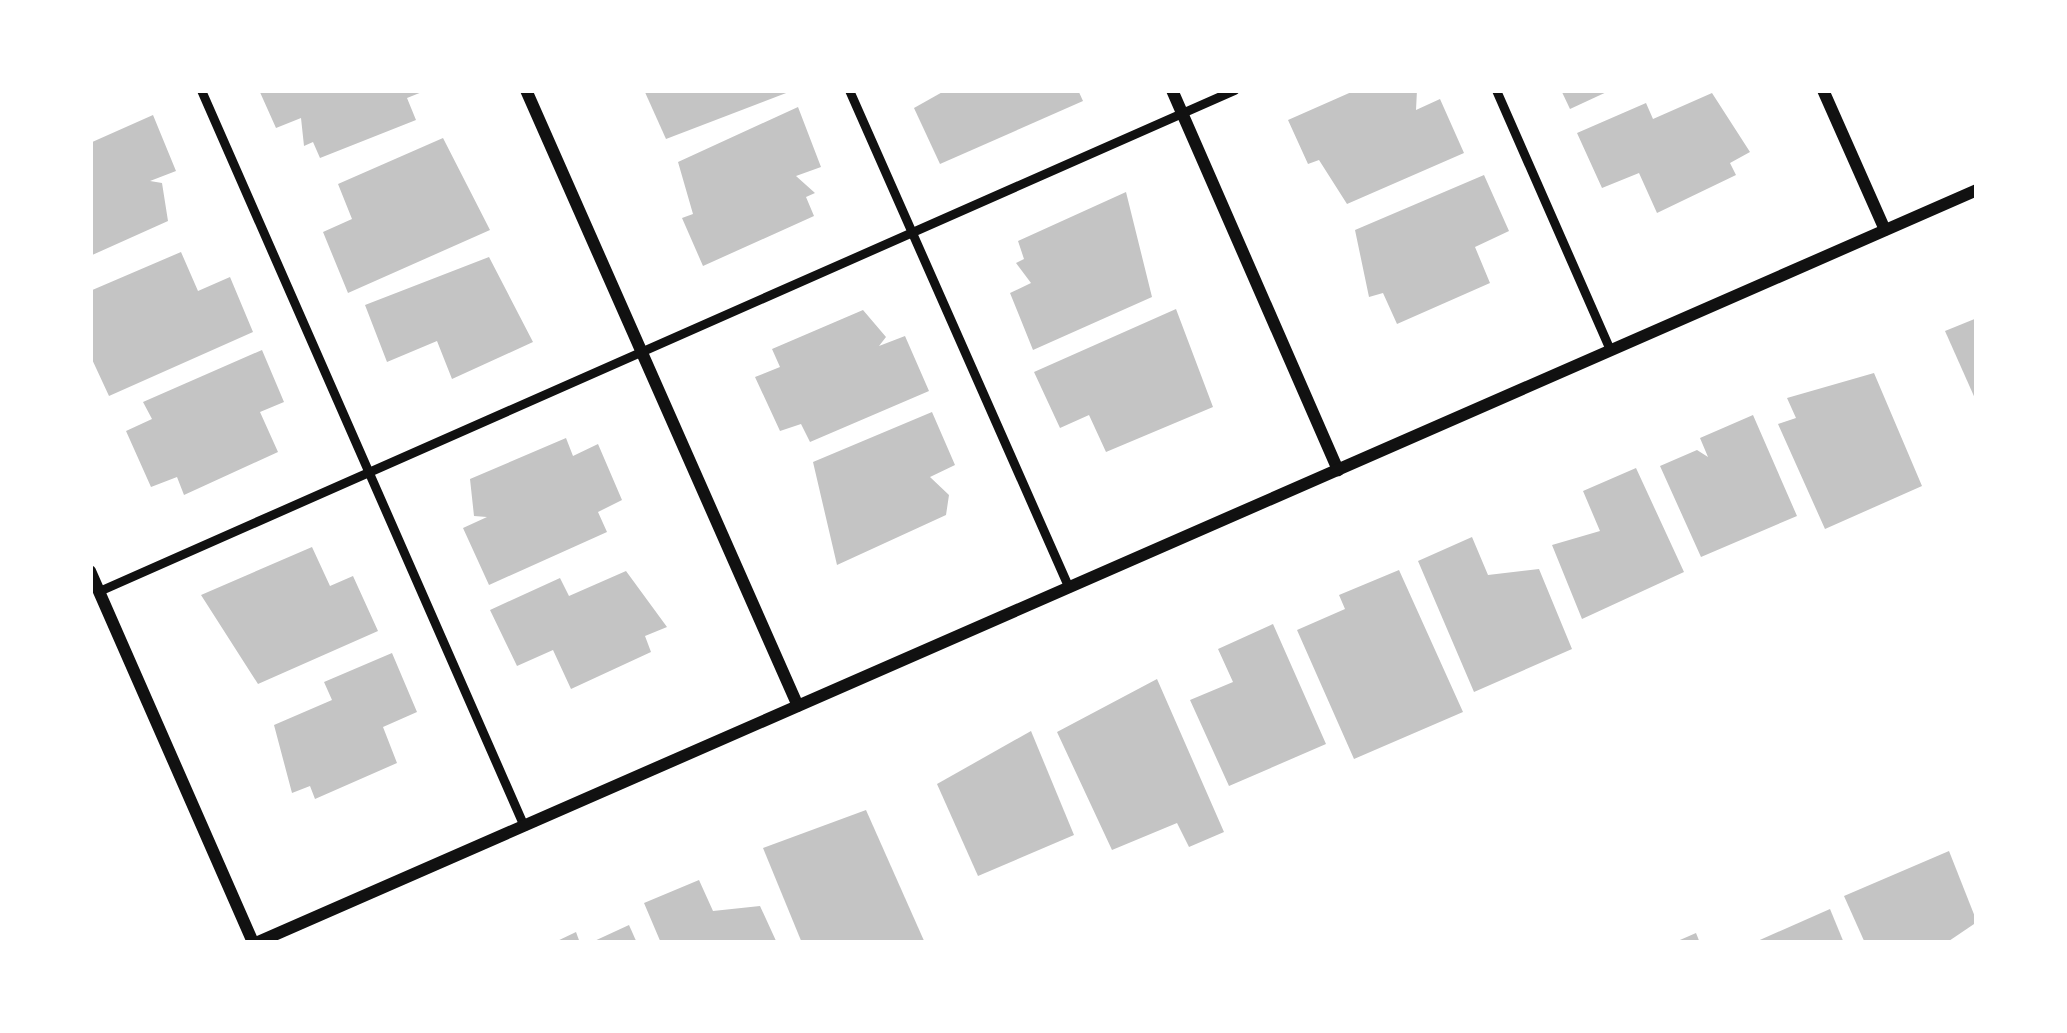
<!DOCTYPE html>
<html>
<head>
<meta charset="utf-8">
<style>
	body { margin:0 }
	#map { position:relative; width:2067px; height:1033px; overflow:hidden; background:#fff; font-family:"Alegreya Sans",sans-serif }
	div>[style] { position:absolute }
	.building>* { inset:0; background:#c4c4c4 }
	.service>* { height:9px; margin:-4.5px; padding:0 4.5px; transform-origin:4.5px; border-radius:4.5px; background:#111 }
	.minor>* { height:12px; margin:-6px; padding:0 6px; transform-origin:6px; border-radius:6px; background:#111 }
	span { translate:-50% -50%; white-space:nowrap; text-align:center; line-height:1.15; -webkit-text-stroke:9px #fff; paint-order:stroke }
	.frame { position:absolute; inset:0; border:93px solid #fff; pointer-events:none }
</style>
</head>
<body>
<div id="map">
	<div class="building">
		<div style="clip-path:polygon(259px 90px,427px 90px,407px 98px,416px 120px,320px 158px,313px 142px,304px 146px,301px 118px,276px 128px)"></div>
		<div style="clip-path:polygon(644px 90px,794px 90px,666px 139px)"></div>
		<div style="clip-path:polygon(946px 90px,1078px 90px,1083px 101px,940px 164px,914px 108px)"></div>
		<div style="clip-path:polygon(1356px 90px,1417px 90px,1416px 110px,1440px 99px,1464px 153px,1347px 204px,1319px 160px,1308px 164px,1288px 120px)"></div>
		<div style="clip-path:polygon(1561px 90px,1611px 90px,1570px 109px)"></div>
		<div style="clip-path:polygon(1712px 93px,1750px 152px,1730px 163px,1736px 175px,1657px 213px,1639px 173px,1602px 188px,1577px 133px,1646px 103px,1653px 119px)"></div>
		<div style="clip-path:polygon(798px 107px,821px 167px,796px 176px,815px 193px,806px 197px,814px 216px,703px 266px,682px 218px,693px 214px,678px 162px)"></div>
		<div style="clip-path:polygon(153px 115px,176px 171px,150px 181px,162px 183px,168px 221px,90px 256px,90px 143px)"></div>
		<div style="clip-path:polygon(443px 138px,490px 230px,348px 293px,323px 232px,352px 219px,338px 184px)"></div>
		<div style="clip-path:polygon(1484px 175px,1509px 231px,1475px 247px,1490px 283px,1397px 324px,1383px 293px,1369px 297px,1355px 230px)"></div>
		<div style="clip-path:polygon(1126px 192px,1152px 297px,1033px 350px,1010px 293px,1031px 283px,1016px 263px,1024px 259px,1018px 241px)"></div>
		<div style="clip-path:polygon(181px 252px,198px 291px,230px 277px,253px 332px,109px 396px,90px 355px,90px 291px)"></div>
		<div style="clip-path:polygon(489px 257px,533px 342px,452px 379px,437px 341px,387px 362px,365px 305px)"></div>
		<div style="clip-path:polygon(1176px 309px,1213px 407px,1106px 452px,1089px 415px,1060px 428px,1034px 372px)"></div>
		<div style="clip-path:polygon(863px 310px,886px 337px,879px 346px,905px 336px,929px 391px,810px 442px,801px 424px,780px 431px,755px 377px,780px 367px,772px 349px)"></div>
		<div style="clip-path:polygon(1977px 318px,1977px 403px,1945px 331px)"></div>
		<div style="clip-path:polygon(262px 350px,284px 402px,260px 412px,278px 452px,184px 495px,177px 477px,151px 487px,126px 431px,152px 419px,143px 402px)"></div>
		<div style="clip-path:polygon(1874px 373px,1922px 486px,1825px 529px,1778px 424px,1796px 418px,1787px 398px)"></div>
		<div style="clip-path:polygon(932px 412px,955px 465px,930px 477px,949px 495px,946px 515px,837px 565px,813px 462px)"></div>
		<div style="clip-path:polygon(1753px 415px,1797px 516px,1701px 557px,1660px 466px,1697px 450px,1708px 457px,1700px 438px)"></div>
		<div style="clip-path:polygon(566px 438px,573px 456px,598px 444px,622px 500px,598px 512px,607px 532px,489px 585px,463px 528px,487px 517px,474px 516px,470px 479px)"></div>
		<div style="clip-path:polygon(1636px 468px,1684px 572px,1582px 619px,1552px 545px,1600px 531px,1583px 491px)"></div>
		<div style="clip-path:polygon(1472px 537px,1488px 575px,1539px 569px,1572px 649px,1474px 692px,1418px 561px)"></div>
		<div style="clip-path:polygon(312px 547px,330px 586px,353px 576px,378px 631px,258px 684px,201px 595px)"></div>
		<div style="clip-path:polygon(1399px 570px,1463px 712px,1354px 759px,1297px 630px,1345px 609px,1339px 595px)"></div>
		<div style="clip-path:polygon(626px 571px,667px 627px,645px 636px,651px 652px,571px 689px,553px 650px,517px 666px,490px 610px,560px 578px,569px 596px)"></div>
		<div style="clip-path:polygon(1273px 624px,1326px 744px,1229px 786px,1190px 700px,1233px 682px,1218px 649px)"></div>
		<div style="clip-path:polygon(392px 653px,417px 712px,383px 727px,397px 763px,315px 799px,310px 786px,292px 793px,274px 725px,332px 700px,324px 682px)"></div>
		<div style="clip-path:polygon(1157px 679px,1224px 832px,1189px 847px,1177px 823px,1112px 850px,1057px 732px)"></div>
		<div style="clip-path:polygon(1031px 731px,1074px 835px,978px 876px,937px 784px)"></div>
		<div style="clip-path:polygon(866px 810px,925px 943px,802px 943px,763px 848px)"></div>
		<div style="clip-path:polygon(1949px 851px,1977px 922px,1946px 943px,1865px 943px,1844px 896px)"></div>
		<div style="clip-path:polygon(699px 880px,713px 911px,760px 906px,777px 943px,661px 943px,644px 903px)"></div>
		<div style="clip-path:polygon(1830px 909px,1844px 943px,1753px 943px)"></div>
		<div style="clip-path:polygon(629px 925px,637px 943px,590px 943px)"></div>
		<div style="clip-path:polygon(576px 932px,580px 943px,553px 943px)"></div>
		<div style="clip-path:polygon(1696px 933px,1700px 943px,1673px 943px)"></div>
	</div>
	<div class="service">
		<div style="left:201px;top:90px;width:804px;rotate:66.31deg"></div>
		<div style="left:849px;top:90px;width:544px;rotate:66.17deg"></div>
		<div style="left:1496px;top:90px;width:284px;rotate:66.3deg"></div>
		<div style="left:99px;top:591px;width:1241px;rotate:-23.82deg"></div>
	</div>
	<div class="minor">
		<div style="left:526px;top:90px;width:673px;rotate:66.18deg"></div>
		<div style="left:1172px;top:90px;width:415px;rotate:66.4deg"></div>
		<div style="left:1823px;top:90px;width:153px;rotate:66.1deg"></div>
		<div style="left:90px;top:571px;width:406px;rotate:66.3deg"></div>
		<div style="left:256px;top:943px;width:1879px;rotate:-23.63deg"></div>
	</div>
	<div class="frame"></div>
</div>
</body>
</html>
